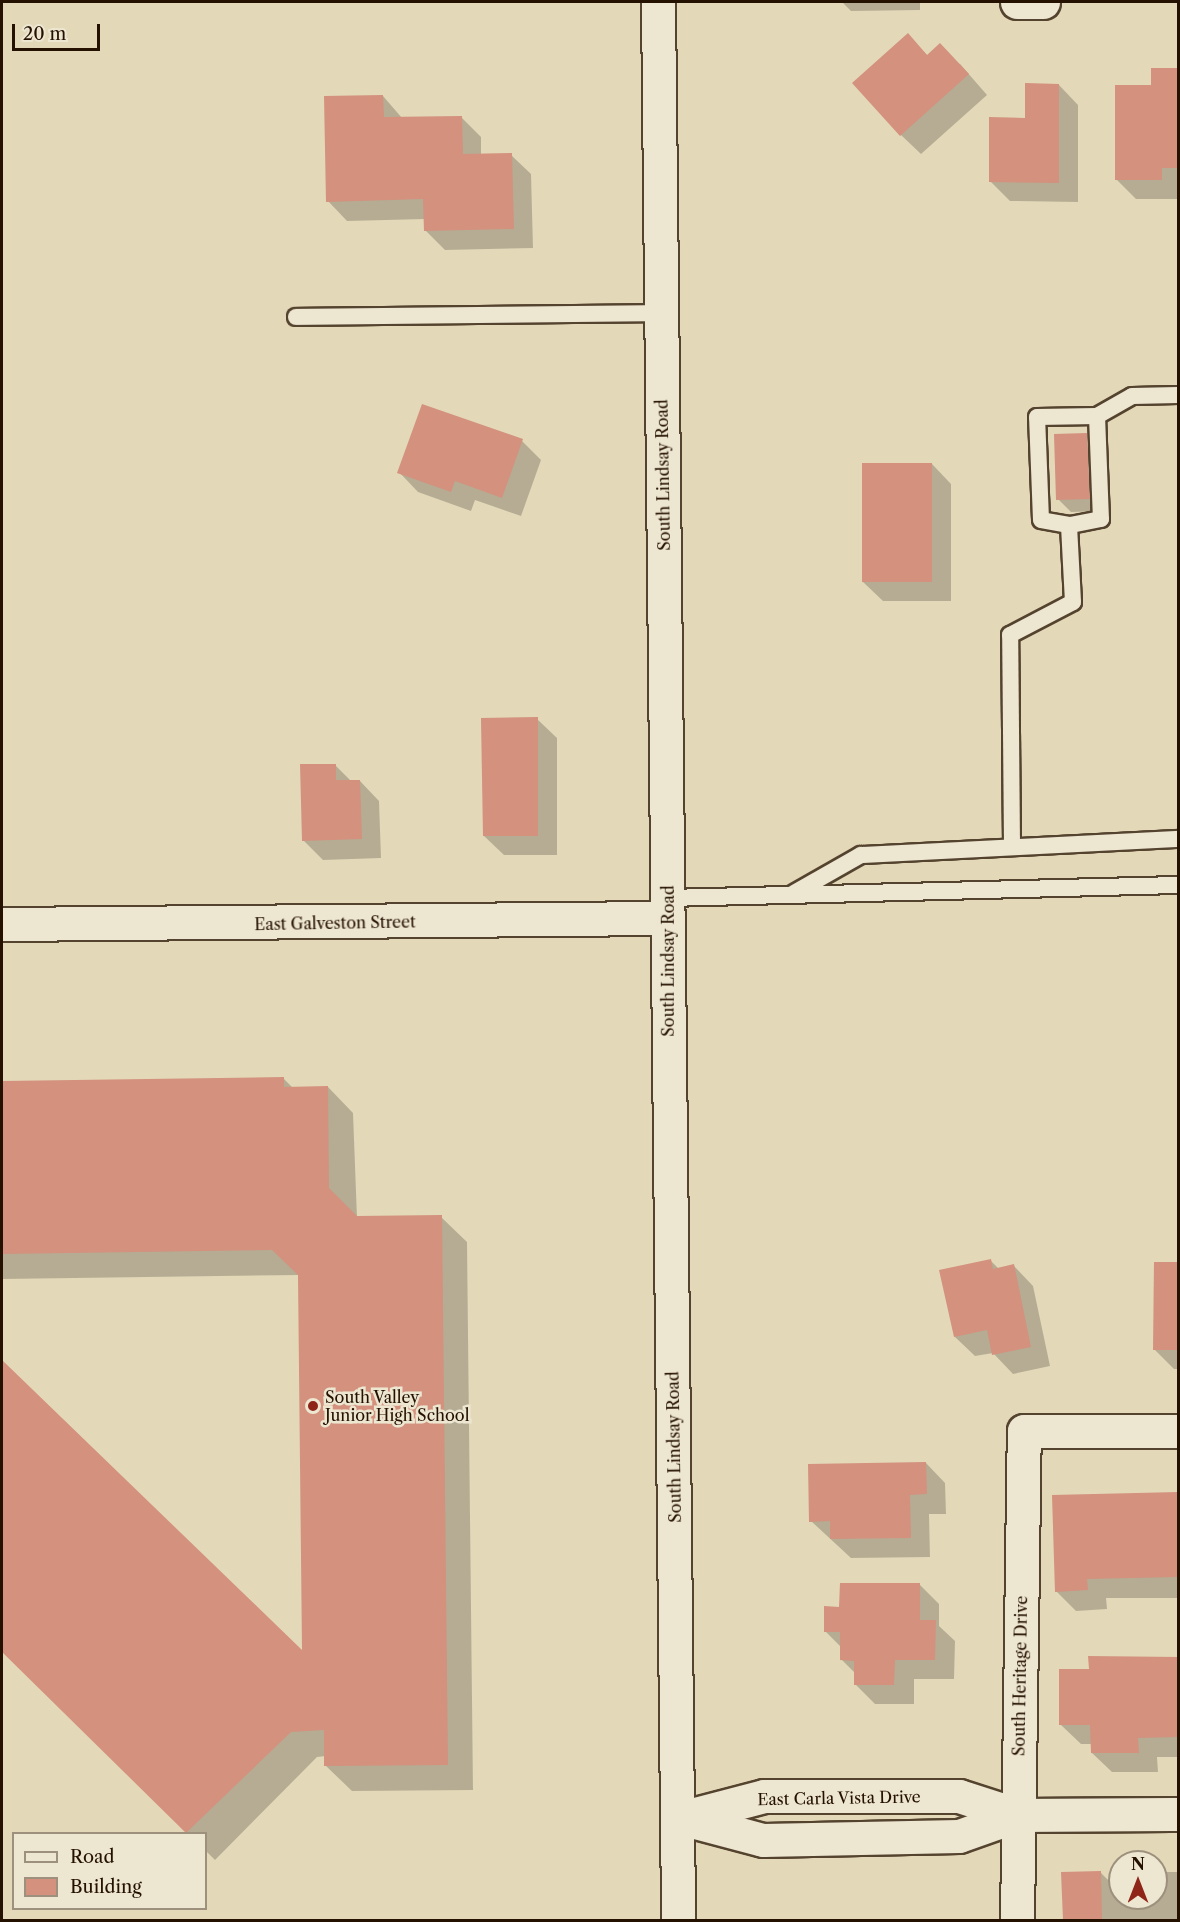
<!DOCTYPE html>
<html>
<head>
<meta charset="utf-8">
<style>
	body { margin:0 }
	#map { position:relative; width:1180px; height:1922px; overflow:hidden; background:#e3d8b8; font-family:"Libre Caslon Text",serif }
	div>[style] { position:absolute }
	.shadow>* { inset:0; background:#0003 }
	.building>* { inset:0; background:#d3917e }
	.roads { filter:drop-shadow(2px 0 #54432e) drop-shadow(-2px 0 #54432e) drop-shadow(0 2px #54432e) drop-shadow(0 -2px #54432e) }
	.lane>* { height:16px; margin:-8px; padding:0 8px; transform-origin:8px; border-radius:8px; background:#ede6d1 }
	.street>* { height:33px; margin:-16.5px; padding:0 16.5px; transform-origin:16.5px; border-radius:16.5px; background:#ede6d1 }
	.secondary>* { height:33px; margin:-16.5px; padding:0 16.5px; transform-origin:16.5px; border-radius:16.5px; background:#ede6d1 }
	.dots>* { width:16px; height:16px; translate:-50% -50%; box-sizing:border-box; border:3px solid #ede6d1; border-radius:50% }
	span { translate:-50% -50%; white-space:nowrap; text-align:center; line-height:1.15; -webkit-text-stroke:5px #ede6d1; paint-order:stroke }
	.street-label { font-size:16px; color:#251100 }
	.poi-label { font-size:16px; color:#251100 }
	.left { translate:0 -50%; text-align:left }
	.frame { position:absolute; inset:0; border:3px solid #251100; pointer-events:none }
	.legend { position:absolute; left:12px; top:1832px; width:195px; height:78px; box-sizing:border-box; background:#ede6d1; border:2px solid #9d917d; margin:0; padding:8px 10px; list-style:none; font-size:18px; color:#251100 }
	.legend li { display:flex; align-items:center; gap:12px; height:30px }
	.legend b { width:30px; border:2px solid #9d917d }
	.north { position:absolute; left:1108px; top:1850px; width:60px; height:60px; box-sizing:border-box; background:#ede6d1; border:2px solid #9d917d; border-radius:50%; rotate:0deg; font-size:16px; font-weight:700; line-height:24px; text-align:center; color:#251100 }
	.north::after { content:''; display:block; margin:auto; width:21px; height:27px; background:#8f2418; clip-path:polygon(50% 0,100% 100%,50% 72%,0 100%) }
	.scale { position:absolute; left:12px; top:24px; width:88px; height:27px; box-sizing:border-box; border:3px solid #251100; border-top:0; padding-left:8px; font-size:18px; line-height:21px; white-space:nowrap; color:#251100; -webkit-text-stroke:4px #ede6d1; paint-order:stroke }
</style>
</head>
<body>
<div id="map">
	<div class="shadow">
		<div style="clip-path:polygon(842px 2px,920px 2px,920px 10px,851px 11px)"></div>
		<div style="clip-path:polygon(908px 36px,928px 56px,960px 64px,987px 95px,921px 154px,901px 135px)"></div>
		<div style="clip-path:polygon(1178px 70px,1178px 199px,1136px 199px,1117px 180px,1153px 86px)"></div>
		<div style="clip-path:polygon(1059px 85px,1078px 105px,1078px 202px,1010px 201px,990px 181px,1026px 119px)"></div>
		<div style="clip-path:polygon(383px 96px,402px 118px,461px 117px,481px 137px,481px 155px,511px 155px,531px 174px,533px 248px,445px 250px,425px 230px,425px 219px,347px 221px,328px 201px)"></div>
		<div style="clip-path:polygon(1087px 435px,1100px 448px,1102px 511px,1071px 512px,1058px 499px)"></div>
		<div style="clip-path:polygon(522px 441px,541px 460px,521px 516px,475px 500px,471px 511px,418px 492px,399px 472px)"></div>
		<div style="clip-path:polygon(932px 464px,951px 484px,951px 601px,883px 601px,863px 582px)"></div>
		<div style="clip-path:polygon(537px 719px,557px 738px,557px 855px,504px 855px,484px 836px)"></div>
		<div style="clip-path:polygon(335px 765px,351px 781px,360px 781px,379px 801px,381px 858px,323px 860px,303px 840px)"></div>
		<div style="clip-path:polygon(284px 1079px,293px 1088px,328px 1087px,353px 1113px,357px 1218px,441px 1217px,467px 1242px,473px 1790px,352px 1791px,326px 1766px,326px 1756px,317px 1757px,215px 1860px,206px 1851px,206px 1834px,188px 1834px,2px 1650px,2px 1362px,304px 1654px,299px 1275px,2px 1279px,2px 1082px)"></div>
		<div style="clip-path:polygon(990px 1260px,999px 1269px,1014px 1266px,1033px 1286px,1050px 1366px,1013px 1374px,993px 1353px,975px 1356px,955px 1337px)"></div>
		<div style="clip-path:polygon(1178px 1264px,1178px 1369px,1174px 1369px,1155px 1350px)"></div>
		<div style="clip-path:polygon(926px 1463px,945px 1483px,946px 1514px,929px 1514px,930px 1557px,851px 1558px,811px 1521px)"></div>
		<div style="clip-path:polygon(1178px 1494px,1178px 1598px,1106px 1598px,1107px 1609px,1076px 1611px,1056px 1591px)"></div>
		<div style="clip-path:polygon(920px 1585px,939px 1604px,939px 1626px,955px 1641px,954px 1679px,914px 1679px,914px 1704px,875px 1704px,855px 1684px,855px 1673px,842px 1660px,842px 1648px,825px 1631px,841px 1608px)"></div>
		<div style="clip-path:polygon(1178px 1658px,1178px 1757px,1157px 1757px,1158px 1772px,1112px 1772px,1092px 1753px,1092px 1744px,1081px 1744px,1061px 1725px,1090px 1670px)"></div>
		<div style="clip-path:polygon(1100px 1872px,1120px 1892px,1120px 1903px,1158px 1902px,1158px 1872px,1178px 1872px,1178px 1920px,1064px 1920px,1063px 1873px)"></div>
		<div style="clip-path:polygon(938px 1919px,939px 1920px,848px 1920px)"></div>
	</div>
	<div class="building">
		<div style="clip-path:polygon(908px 33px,927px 55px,940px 43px,969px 74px,900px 136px,852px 83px)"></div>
		<div style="clip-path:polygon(1151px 68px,1179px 68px,1179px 168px,1162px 168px,1162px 180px,1115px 180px,1115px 85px,1151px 85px)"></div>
		<div style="clip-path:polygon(1025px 83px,1059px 84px,1059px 183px,989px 182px,989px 117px,1025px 118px)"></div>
		<div style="clip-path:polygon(383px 95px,384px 117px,462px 116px,463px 154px,512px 153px,514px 229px,424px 231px,423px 199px,326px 202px,324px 96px)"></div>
		<div style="clip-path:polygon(422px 404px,523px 439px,502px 498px,455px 481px,451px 492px,397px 473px)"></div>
		<div style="clip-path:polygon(1087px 433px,1090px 499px,1056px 500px,1054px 434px)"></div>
		<div style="clip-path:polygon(862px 463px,932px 463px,932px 582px,862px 582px)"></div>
		<div style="clip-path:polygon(538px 717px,538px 836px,483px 836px,481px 718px)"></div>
		<div style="clip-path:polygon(300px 764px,336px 764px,336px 780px,360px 780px,362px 839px,302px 841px)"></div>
		<div style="clip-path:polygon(284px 1077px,284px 1087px,328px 1086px,329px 1188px,357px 1216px,442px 1215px,448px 1765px,324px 1766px,324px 1730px,291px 1732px,186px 1833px,2px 1652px,2px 1360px,302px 1650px,298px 1275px,272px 1250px,2px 1254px,2px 1081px)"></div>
		<div style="clip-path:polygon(991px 1259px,993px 1269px,1014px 1264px,1031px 1347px,992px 1355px,987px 1330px,954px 1337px,939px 1270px)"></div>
		<div style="clip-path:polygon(1154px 1262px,1179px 1262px,1179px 1350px,1153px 1350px)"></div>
		<div style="clip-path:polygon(926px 1462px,927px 1494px,910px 1495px,911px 1538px,830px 1539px,830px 1521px,809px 1522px,808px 1464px)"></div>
		<div style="clip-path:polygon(1179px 1492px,1179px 1577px,1087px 1579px,1088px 1590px,1055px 1592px,1052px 1495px)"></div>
		<div style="clip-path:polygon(840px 1583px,920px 1583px,920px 1620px,936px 1620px,935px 1660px,895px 1660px,894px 1685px,854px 1685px,854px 1661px,840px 1660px,840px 1632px,824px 1632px,824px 1606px,839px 1607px)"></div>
		<div style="clip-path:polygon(1088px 1656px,1179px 1657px,1179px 1737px,1138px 1738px,1139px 1753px,1091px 1753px,1090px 1725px,1059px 1725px,1059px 1669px,1089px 1669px)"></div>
		<div style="clip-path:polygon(1101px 1871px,1102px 1920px,1063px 1920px,1061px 1872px)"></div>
	</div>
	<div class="roads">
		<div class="lane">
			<div style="left:296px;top:317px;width:365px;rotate:-0.6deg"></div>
			<div style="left:1097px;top:416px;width:103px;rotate:87.8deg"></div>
			<div style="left:1101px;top:519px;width:33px;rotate:169deg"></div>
			<div style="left:1069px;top:525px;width:28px;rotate:-170deg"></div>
			<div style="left:1041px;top:520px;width:103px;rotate:-92.2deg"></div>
			<div style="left:1037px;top:417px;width:60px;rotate:-1deg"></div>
			<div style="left:1097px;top:416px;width:40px;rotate:-29.7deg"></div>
			<div style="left:1132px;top:396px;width:46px;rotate:-1.2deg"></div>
			<div style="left:1012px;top:845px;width:210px;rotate:-90.5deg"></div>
			<div style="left:1010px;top:635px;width:71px;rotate:-27.6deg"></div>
			<div style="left:1073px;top:602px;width:77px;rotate:-93deg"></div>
			<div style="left:794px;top:893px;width:77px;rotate:-29.6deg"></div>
			<div style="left:861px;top:855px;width:317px;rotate:-2.9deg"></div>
			<div style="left:668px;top:898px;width:510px;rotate:-1.46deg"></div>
		</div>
		<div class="street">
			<div style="left:1017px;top:2px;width:26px"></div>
			<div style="left:2px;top:924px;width:666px;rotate:-0.52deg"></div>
			<div style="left:680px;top:1818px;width:87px;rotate:-14.7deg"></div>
			<div style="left:764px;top:1796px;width:195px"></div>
			<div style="left:959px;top:1796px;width:62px;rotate:17.9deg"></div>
			<div style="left:1018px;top:1815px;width:160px;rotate:-0.4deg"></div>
			<div style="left:684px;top:1819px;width:82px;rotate:14.9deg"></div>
			<div style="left:763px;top:1840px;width:196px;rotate:-1.2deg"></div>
			<div style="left:959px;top:1836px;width:63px;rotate:-19.6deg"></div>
			<div style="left:1017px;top:1920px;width:489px;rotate:-89.2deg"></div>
			<div style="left:1024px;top:1431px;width:154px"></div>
		</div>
		<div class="secondary">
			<div style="left:658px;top:2px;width:1918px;rotate:89.4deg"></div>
		</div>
	</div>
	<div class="dots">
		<div style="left:313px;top:1406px;background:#8f2418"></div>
	</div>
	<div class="street-label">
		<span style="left:663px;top:475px;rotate:-91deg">South Lindsay Road</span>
		<span style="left:335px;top:923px;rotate:-1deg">East Galveston Street</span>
		<span style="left:668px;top:961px;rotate:-90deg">South Lindsay Road</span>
		<span style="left:674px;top:1447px;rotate:-91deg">South Lindsay Road</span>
		<span style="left:1020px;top:1676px;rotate:-89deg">South Heritage Drive</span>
		<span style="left:839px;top:1798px;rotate:-1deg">East Carla Vista Drive</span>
	</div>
	<div class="poi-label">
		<span class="left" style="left:325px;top:1406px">South Valley<br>Junior High School</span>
	</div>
	<div class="frame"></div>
	<ul class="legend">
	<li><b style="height:8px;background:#ede6d1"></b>Road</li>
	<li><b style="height:16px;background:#d3917e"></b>Building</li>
	</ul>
	<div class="north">N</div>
	<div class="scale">20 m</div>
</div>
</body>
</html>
